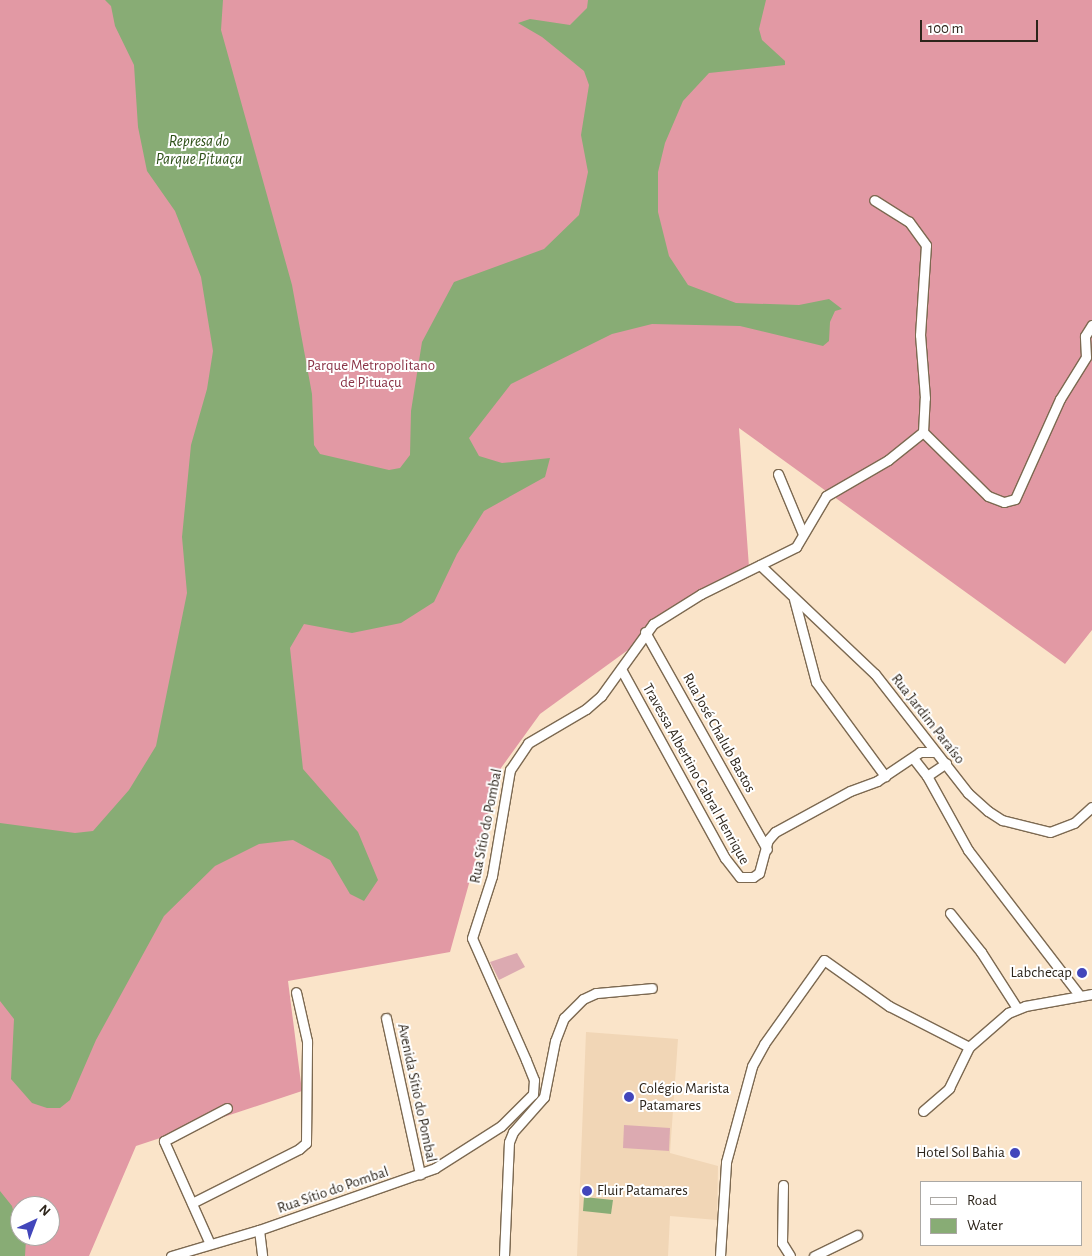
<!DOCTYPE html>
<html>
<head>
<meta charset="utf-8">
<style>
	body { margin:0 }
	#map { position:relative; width:1092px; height:1256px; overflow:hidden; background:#fae4c9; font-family:"Alegreya Sans",sans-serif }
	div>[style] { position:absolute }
	.built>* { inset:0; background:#f1d6b6 }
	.green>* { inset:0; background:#dcaab1 }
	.forest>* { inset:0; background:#e299a4 }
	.water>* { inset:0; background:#88ac75 }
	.roads { filter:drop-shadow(1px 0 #7c6951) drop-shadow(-1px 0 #7c6951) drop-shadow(0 1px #7c6951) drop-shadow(0 -1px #7c6951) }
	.street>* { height:9px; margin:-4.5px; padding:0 4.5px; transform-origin:4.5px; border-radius:4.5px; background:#fff }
	.dots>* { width:14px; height:14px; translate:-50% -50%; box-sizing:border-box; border:2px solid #fff; border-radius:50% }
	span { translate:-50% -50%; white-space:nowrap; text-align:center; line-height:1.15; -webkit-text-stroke:4px #fff; paint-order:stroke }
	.park-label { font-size:15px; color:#8b3548 }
	.street-label { font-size:15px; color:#2d251b }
	.poi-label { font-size:15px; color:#2d251b }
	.right { translate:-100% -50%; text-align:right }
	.left { translate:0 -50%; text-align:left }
	.water-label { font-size:16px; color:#2d5017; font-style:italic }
	.legend { position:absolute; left:920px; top:1181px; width:162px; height:65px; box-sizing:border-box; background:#fff; border:1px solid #aba8a4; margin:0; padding:6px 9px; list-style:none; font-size:15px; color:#2d251b }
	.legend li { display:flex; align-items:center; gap:10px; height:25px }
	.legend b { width:25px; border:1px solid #aba8a4 }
	.north { position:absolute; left:10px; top:1196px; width:50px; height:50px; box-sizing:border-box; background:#fff; border:1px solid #aba8a4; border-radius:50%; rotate:43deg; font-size:14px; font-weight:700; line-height:20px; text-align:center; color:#2d251b }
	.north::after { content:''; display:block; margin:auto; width:18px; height:22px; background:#4246bb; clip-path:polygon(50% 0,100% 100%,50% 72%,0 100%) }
	.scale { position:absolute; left:920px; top:20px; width:118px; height:22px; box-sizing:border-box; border:2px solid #2d251b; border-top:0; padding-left:6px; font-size:15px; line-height:18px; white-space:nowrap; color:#2d251b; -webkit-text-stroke:4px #fff; paint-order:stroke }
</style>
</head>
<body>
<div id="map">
	<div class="built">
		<div style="clip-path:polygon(586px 1032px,678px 1039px,670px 1153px,718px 1166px,717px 1220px,670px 1216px,668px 1256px,577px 1256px)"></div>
	</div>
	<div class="green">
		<div style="clip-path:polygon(517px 953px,525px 967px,499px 980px,490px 962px)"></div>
		<div style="clip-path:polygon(624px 1125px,670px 1128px,669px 1151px,623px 1148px)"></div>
	</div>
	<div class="forest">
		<div style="clip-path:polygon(evenodd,0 0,1092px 0,1092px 630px,1065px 664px,739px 428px,749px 567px,653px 621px,628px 650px,540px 714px,501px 768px,450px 952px,288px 981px,302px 1091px,136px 1146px,89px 1256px,0 1256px,0 0,20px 1206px,50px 1206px,50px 1236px,20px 1236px,20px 1206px)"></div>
	</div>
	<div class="water">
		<div style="clip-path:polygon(105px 0,223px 0,221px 30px,292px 285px,312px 394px,314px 445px,320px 454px,389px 470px,400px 468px,410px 455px,411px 411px,422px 342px,454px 282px,544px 249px,579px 215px,588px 172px,581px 135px,589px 85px,584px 71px,542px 37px,518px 23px,530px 19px,570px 25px,587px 8px,588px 0,766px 0,759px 29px,762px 40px,785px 61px,785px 65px,709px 73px,683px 101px,665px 143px,658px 172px,658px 212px,669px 256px,688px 285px,736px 303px,799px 305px,829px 299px,842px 309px,835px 311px,830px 322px,829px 341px,823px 346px,740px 326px,652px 324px,612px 334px,511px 384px,469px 438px,479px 456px,502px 463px,550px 458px,545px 477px,484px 511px,457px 554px,434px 602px,401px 623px,352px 633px,304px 624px,290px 648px,303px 769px,358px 832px,378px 880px,364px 901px,350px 894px,330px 860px,293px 840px,259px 844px,215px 866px,164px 916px,96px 1040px,70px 1100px,60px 1108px,47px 1108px,32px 1103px,11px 1079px,14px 1019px,0 1001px,0 823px,75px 833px,93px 831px,129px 790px,156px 746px,187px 593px,182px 537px,191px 445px,207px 389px,213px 351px,201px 277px,175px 211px,147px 171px,138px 127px,134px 65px,115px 26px,111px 6px)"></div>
		<div style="clip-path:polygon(0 1191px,12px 1206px,20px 1236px,26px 1239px,25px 1256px,0 1256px)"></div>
		<div style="clip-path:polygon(584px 1197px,613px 1200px,611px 1214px,583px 1211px)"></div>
	</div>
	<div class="roads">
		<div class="street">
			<div style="left:923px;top:432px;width:91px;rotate:44.6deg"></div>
			<div style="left:988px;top:496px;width:17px;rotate:21deg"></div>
			<div style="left:1004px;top:502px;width:11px;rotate:-15deg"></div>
			<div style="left:1015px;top:499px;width:110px;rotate:-65.8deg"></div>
			<div style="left:1060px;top:399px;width:49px;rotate:-58.2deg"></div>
			<div style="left:1086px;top:357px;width:21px;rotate:-93deg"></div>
			<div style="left:1085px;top:336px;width:13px;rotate:-58deg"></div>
			<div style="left:778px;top:474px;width:65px;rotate:67.4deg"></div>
			<div style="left:760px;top:565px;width:158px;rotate:43.5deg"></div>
			<div style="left:875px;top:674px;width:151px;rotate:52deg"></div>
			<div style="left:968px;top:793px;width:27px;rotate:42deg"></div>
			<div style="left:988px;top:811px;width:17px;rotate:33deg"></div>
			<div style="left:1002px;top:820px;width:49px;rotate:14deg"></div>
			<div style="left:1050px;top:832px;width:26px;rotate:-21deg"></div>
			<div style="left:1074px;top:823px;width:24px;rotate:-42deg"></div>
			<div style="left:794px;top:599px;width:86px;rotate:75.2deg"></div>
			<div style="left:816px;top:682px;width:117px;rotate:53.7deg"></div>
			<div style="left:645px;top:632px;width:249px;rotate:60.7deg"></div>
			<div style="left:621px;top:669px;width:216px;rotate:61.2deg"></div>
			<div style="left:725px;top:858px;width:24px;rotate:52deg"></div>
			<div style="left:740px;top:877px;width:13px"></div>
			<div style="left:753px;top:877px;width:7px;rotate:-34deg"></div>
			<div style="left:759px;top:873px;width:34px;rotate:-75deg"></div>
			<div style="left:768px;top:840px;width:11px;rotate:-49deg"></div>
			<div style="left:775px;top:832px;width:85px;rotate:-28.7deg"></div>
			<div style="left:850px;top:791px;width:29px;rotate:-20deg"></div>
			<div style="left:877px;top:781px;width:52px;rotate:-34deg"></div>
			<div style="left:920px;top:752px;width:15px"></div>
			<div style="left:913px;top:758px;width:23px;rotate:52deg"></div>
			<div style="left:927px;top:776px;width:85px;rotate:61deg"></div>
			<div style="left:968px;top:850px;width:184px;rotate:52.5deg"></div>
			<div style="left:927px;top:776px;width:23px;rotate:-34deg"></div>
			<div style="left:950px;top:913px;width:50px;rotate:51.5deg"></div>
			<div style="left:981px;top:952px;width:67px;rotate:57.3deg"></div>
			<div style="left:386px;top:1018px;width:160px;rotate:77.7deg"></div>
			<div style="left:923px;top:1111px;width:35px;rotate:-41deg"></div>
			<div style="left:949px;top:1088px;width:46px;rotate:-64deg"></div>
			<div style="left:969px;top:1047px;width:52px;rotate:-41.1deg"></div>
			<div style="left:1008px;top:1013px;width:18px;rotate:-22deg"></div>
			<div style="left:1025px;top:1006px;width:68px;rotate:-10.2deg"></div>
			<div style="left:783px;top:1185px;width:58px;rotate:91deg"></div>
			<div style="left:782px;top:1243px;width:15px;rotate:58deg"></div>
			<div style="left:192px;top:1203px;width:120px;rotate:-26.8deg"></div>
			<div style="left:299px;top:1149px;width:9px;rotate:-41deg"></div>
			<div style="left:306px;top:1143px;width:102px;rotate:-89.4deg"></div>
			<div style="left:307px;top:1041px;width:50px;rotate:-102.7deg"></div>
			<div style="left:259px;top:1230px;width:26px;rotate:83deg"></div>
			<div style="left:210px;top:1244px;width:113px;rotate:-114.1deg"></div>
			<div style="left:164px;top:1141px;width:71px;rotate:-27.6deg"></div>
			<div style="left:171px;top:1256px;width:92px;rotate:-16.5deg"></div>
			<div style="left:259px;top:1230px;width:187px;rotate:-19.4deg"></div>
			<div style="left:435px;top:1168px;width:78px;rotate:-32.5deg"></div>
			<div style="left:501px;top:1126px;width:45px;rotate:-45deg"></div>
			<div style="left:533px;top:1094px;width:14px;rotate:-86deg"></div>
			<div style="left:534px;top:1080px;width:22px;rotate:-112deg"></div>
			<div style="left:526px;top:1060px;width:133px;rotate:-113.9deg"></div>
			<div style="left:472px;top:938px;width:65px;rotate:-72.1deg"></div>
			<div style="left:492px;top:876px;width:108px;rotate:-80.4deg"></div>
			<div style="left:510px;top:770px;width:32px;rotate:-56deg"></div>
			<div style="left:528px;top:743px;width:67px;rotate:-30.4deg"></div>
			<div style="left:586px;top:709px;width:20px;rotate:-41deg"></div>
			<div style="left:601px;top:696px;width:89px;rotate:-54.2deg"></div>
			<div style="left:653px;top:624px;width:57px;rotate:-32deg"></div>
			<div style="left:701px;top:594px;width:106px;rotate:-26.3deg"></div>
			<div style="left:796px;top:547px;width:59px;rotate:-59.5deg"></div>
			<div style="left:826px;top:496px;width:72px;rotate:-30.1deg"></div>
			<div style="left:888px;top:460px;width:45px;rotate:-38.7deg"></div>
			<div style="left:923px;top:432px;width:34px;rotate:-87deg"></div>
			<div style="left:925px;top:398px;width:63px;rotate:-94.5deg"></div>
			<div style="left:920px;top:335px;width:90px;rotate:-86.2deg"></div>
			<div style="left:926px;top:245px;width:29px;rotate:-126deg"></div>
			<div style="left:909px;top:222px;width:41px;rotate:-147.8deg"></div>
			<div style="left:504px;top:1256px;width:114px;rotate:-87.5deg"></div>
			<div style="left:509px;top:1142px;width:11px;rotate:-68deg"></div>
			<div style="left:513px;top:1132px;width:47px;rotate:-48.5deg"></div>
			<div style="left:544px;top:1097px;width:57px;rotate:-78.9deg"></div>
			<div style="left:555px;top:1041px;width:25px;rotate:-69deg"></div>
			<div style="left:564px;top:1018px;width:27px;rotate:-45deg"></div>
			<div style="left:583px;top:999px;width:14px;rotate:-25deg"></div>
			<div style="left:596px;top:993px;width:56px;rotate:-5.1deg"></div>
			<div style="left:720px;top:1256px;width:94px;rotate:-86.3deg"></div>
			<div style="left:726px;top:1162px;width:99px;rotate:-74.8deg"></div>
			<div style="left:752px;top:1066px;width:25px;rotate:-61deg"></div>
			<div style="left:764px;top:1044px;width:103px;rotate:-54.5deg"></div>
			<div style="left:824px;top:960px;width:80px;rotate:35.3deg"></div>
			<div style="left:889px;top:1006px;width:90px;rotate:27.1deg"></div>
			<div style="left:814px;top:1256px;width:48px;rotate:-26deg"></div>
		</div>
	</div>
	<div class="dots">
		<div style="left:1082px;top:973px;background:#4246bb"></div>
		<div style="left:629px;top:1097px;background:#4246bb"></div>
		<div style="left:1015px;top:1153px;background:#4246bb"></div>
		<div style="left:587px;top:1191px;background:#4246bb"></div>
	</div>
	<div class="park-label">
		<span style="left:371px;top:374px">Parque Metropolitano<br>de Pituaçu</span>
	</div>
	<div class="street-label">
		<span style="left:928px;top:719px;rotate:52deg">Rua Jardim Paraíso</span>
		<span style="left:719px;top:733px;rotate:61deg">Rua José Chalub Bastos</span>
		<span style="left:696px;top:774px;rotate:61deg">Travessa Albertino Cabral Henrique</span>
		<span style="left:486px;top:826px;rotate:-79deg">Rua Sítio do Pombal</span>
		<span style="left:417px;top:1093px;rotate:78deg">Avenida Sítio do Pombal</span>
		<span style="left:333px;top:1190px;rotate:-19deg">Rua Sítio do Pombal</span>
	</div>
	<div class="poi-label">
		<span class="right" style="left:1072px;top:973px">Labchecap</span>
		<span class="left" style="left:639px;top:1097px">Colégio Marista<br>Patamares</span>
		<span class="right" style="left:1005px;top:1153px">Hotel Sol Bahia</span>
		<span class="left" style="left:597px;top:1191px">Fluir Patamares</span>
	</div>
	<div class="water-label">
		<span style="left:199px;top:150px">Represa do<br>Parque Pituaçu</span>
	</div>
	<ul class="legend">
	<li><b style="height:6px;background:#fff"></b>Road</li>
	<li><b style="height:14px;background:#88ac75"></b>Water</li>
	</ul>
	<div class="north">N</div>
	<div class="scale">100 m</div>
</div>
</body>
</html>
